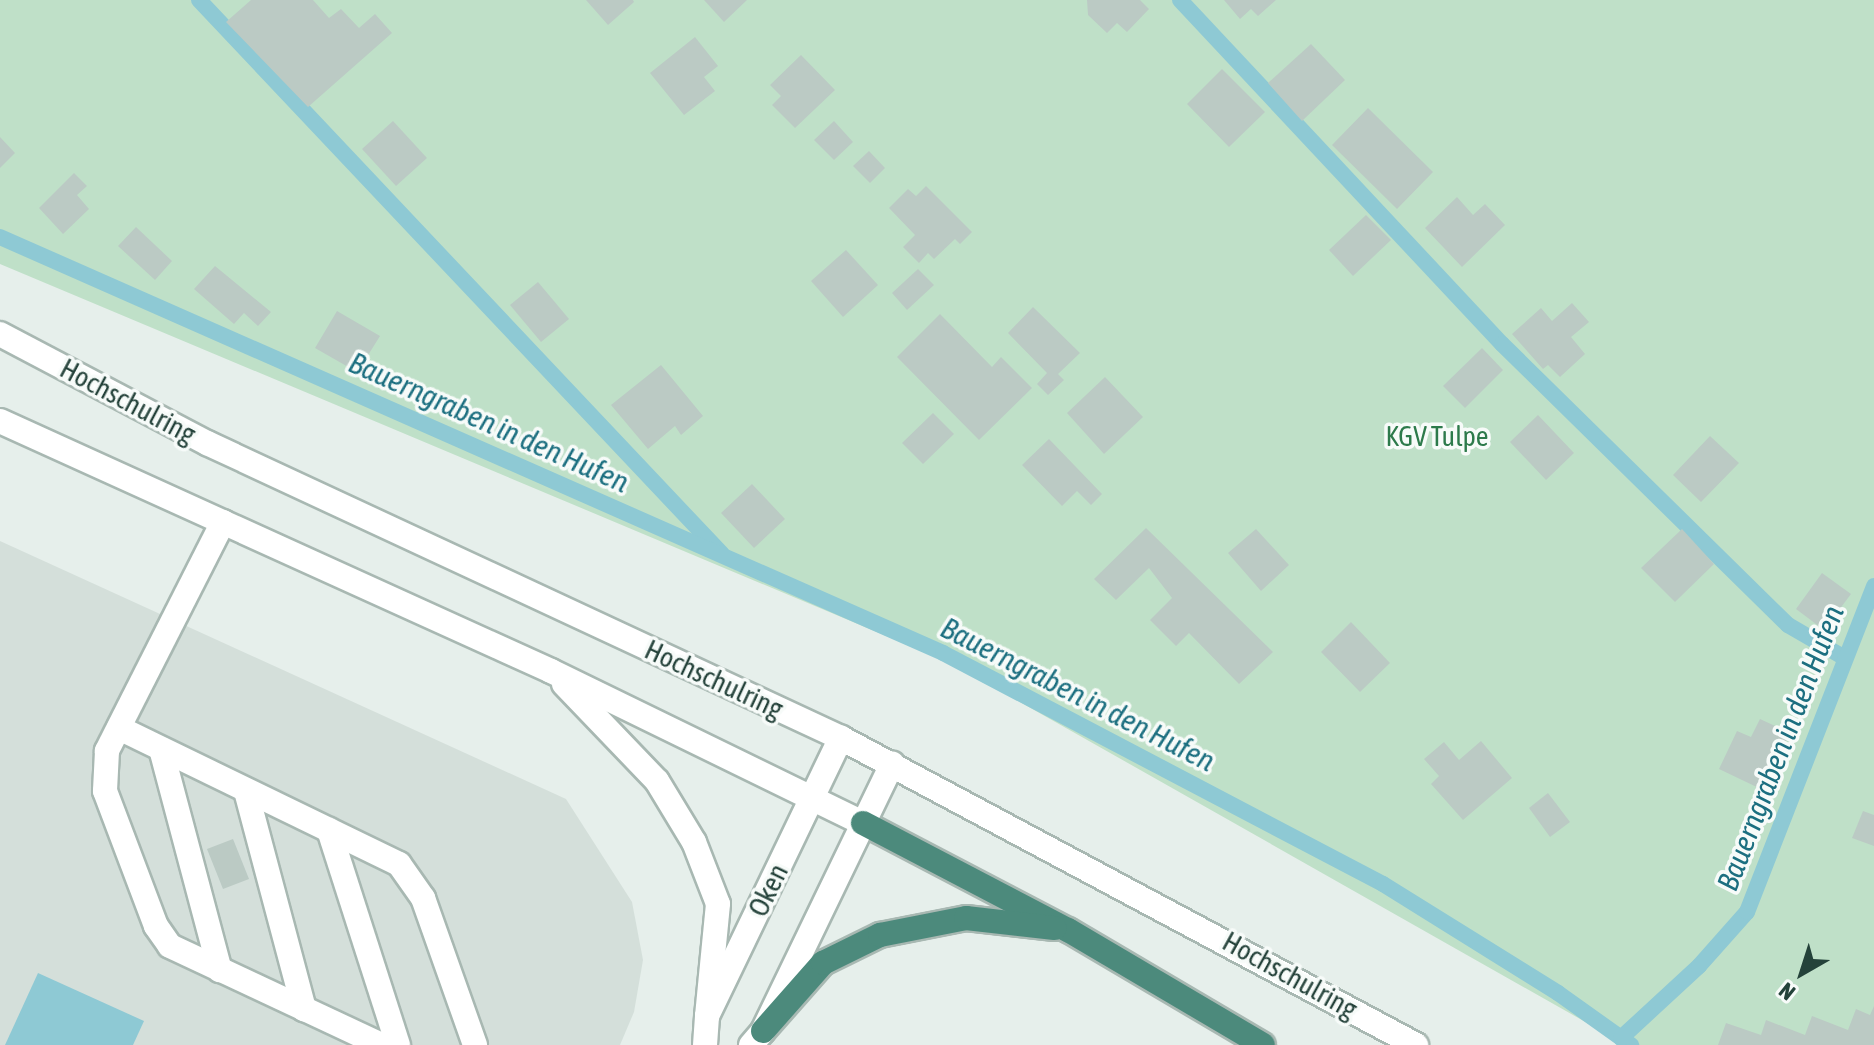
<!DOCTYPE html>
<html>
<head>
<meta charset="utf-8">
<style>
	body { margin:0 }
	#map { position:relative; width:1874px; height:1045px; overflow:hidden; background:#e6efeb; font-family:"Asap Condensed",sans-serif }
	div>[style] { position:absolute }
	.built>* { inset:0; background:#d4dfda }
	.green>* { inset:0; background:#bfe0c8 }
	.water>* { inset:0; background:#8ec9d4 }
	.stream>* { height:16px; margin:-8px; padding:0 8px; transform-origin:8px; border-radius:8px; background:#8ec9d4 }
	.building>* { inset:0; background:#bbcac4 }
	.roads { filter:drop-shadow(2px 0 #a8b8b2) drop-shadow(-2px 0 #a8b8b2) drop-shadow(0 2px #a8b8b2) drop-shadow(0 -2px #a8b8b2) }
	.service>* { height:24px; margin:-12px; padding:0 12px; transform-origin:12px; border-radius:12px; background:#fff }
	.minor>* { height:24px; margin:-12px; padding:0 12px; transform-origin:12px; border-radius:12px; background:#fff }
	.tertiary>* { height:24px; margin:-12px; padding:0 12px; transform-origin:12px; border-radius:12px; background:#fff }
	.trunk>* { height:24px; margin:-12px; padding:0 12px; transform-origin:12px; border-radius:12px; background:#4c8a7c }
	span { translate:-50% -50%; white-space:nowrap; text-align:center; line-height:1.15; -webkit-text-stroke:7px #f7fbf9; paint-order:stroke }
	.street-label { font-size:28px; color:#24423a }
	.park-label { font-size:28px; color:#2d7a4b }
	.water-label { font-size:30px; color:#1c6f80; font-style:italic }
	.north { position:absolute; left:1762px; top:933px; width:80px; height:80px; -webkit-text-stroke:6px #f7fbf9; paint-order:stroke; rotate:219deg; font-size:22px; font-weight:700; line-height:32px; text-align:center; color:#24423a }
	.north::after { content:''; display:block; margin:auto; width:28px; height:36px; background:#24423a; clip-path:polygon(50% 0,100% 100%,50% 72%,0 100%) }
</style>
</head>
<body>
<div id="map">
	<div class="built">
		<div style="clip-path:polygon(0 541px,566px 799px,632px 902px,643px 960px,634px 1012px,620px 1045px,0 1045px)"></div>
	</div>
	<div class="green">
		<div style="clip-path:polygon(0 0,1874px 0,1874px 1045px,1626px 1045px,953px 664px,0 264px)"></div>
	</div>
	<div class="water">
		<div style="clip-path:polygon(38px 973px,144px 1021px,133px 1045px,5px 1045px)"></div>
	</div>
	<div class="stream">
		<div style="left:199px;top:0;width:762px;rotate:46.65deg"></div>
		<div style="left:1180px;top:0;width:471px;rotate:46.9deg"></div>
		<div style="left:1502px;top:344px;width:401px;rotate:44.5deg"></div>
		<div style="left:1788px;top:625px;width:64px;rotate:30.2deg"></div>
		<div style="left:0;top:237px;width:1031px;rotate:23.8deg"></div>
		<div style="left:943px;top:653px;width:497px;rotate:27.7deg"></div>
		<div style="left:1383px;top:884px;width:206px;rotate:31.9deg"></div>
		<div style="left:1558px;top:993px;width:90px;rotate:35.5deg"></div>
		<div style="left:1621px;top:1038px;width:106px;rotate:-42.7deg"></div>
		<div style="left:1699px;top:966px;width:72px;rotate:-48.4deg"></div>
		<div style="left:1747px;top:912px;width:350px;rotate:-68.7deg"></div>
	</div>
	<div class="building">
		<div style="clip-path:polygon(251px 0,313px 0,329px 18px,341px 9px,359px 28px,375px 14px,392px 33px,308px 107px,226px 22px)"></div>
		<div style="clip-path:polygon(586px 0,633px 0,634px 2px,608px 25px)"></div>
		<div style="clip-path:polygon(704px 0,747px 0,724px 22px)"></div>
		<div style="clip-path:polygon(1087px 0,1140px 0,1149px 9px,1127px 32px,1117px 23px,1107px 33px,1088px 15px)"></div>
		<div style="clip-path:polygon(1224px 0,1276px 0,1258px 16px,1251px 9px,1240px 19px)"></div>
		<div style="clip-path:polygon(695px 37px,718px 66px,704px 77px,715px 91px,684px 115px,650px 73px)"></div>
		<div style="clip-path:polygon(1311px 44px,1345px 80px,1302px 121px,1268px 83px)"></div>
		<div style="clip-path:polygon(801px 55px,835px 90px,795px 128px,772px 105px,781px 96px,770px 85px)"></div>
		<div style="clip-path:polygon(1222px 69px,1265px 112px,1229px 147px,1187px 104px)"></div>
		<div style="clip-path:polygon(1368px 108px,1433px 172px,1397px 209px,1332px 145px)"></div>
		<div style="clip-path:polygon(393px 121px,427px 158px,396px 186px,362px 149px)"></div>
		<div style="clip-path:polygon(834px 121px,853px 142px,834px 160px,814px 140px)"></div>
		<div style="clip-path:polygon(0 137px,15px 153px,0 168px)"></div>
		<div style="clip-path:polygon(869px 151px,885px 168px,870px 183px,853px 166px)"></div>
		<div style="clip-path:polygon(74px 173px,87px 186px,77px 195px,89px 209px,63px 234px,39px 208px)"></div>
		<div style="clip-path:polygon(926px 186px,972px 232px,960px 244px,955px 239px,934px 259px,928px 253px,919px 263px,903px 247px,915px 235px,889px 208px,908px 189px,916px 196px)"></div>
		<div style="clip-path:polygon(1457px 197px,1473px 215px,1485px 204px,1505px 225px,1462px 267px,1425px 228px)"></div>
		<div style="clip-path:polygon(1366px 215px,1391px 240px,1353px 276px,1329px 250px)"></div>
		<div style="clip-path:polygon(136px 227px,172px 261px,155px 280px,118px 246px)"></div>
		<div style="clip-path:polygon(846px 250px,878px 285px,843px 317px,811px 281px)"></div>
		<div style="clip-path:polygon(215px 266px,271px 312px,258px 326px,244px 313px,234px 324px,194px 289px)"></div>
		<div style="clip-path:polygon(918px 269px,934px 285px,907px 310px,892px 293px)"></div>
		<div style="clip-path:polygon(538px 282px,569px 319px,541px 342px,510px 305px)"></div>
		<div style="clip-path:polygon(1572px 303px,1589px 322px,1571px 337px,1585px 354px,1560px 377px,1548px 365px,1543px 369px,1512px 334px,1541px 308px,1552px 321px)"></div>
		<div style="clip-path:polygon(1033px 307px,1080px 353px,1058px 374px,1064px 380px,1048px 395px,1037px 384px,1047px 373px,1008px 333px)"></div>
		<div style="clip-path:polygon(337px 311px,380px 336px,365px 360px,357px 356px,350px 368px,315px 348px)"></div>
		<div style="clip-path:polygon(940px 314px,992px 367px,1001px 357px,1032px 388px,979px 440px,897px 357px)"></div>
		<div style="clip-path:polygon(1482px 348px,1503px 370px,1465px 408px,1443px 386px)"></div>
		<div style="clip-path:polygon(661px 365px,703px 416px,681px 435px,675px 426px,648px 449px,611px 405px)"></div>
		<div style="clip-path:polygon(1105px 377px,1143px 417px,1104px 454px,1067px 413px)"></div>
		<div style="clip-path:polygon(933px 413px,954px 434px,923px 464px,902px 443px)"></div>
		<div style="clip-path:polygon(1538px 415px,1574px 453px,1546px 480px,1510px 442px)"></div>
		<div style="clip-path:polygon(1710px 436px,1739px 463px,1701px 502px,1673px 475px)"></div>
		<div style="clip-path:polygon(1049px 439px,1102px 494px,1091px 505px,1077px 491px,1062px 506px,1022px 465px)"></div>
		<div style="clip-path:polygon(752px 484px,785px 519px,754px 548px,721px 513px)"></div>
		<div style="clip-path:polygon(1146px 528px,1273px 652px,1239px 684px,1189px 633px,1176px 646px,1150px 620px,1172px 598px,1149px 568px,1116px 600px,1094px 579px)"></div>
		<div style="clip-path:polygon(1256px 529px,1289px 565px,1261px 591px,1228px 553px)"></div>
		<div style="clip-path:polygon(1682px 529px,1714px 564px,1675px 602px,1641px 568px)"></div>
		<div style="clip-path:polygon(1822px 573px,1851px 594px,1824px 630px,1796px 609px)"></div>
		<div style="clip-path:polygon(1351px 622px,1390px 663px,1360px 692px,1321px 652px)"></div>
		<div style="clip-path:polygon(1760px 719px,1790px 733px,1763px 790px,1719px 769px,1737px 731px,1751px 737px)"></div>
		<div style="clip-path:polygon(1481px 741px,1512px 778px,1463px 820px,1431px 784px,1439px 776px,1424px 759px,1444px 742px,1459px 760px)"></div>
		<div style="clip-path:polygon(1548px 793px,1570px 822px,1550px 837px,1529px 808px)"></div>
		<div style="clip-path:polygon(1863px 811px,1874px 815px,1874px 846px,1852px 838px)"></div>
		<div style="clip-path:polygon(233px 839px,249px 879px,223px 889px,207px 849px)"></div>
		<div style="clip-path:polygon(1874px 1006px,1874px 1045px,1718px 1045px,1726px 1023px,1761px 1035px,1766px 1020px,1805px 1035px,1812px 1016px,1848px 1030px,1856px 1009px,1870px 1015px)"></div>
	</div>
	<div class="roads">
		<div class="service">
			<div style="left:223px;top:522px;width:257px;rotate:116.9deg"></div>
			<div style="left:107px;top:751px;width:40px;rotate:92.9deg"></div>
			<div style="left:105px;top:791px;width:144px;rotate:69.3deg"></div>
			<div style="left:156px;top:926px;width:24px;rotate:55deg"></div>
			<div style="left:170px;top:946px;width:233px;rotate:25.1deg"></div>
			<div style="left:119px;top:728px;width:311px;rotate:25.9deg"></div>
			<div style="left:399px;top:864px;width:42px;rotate:54.8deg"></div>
			<div style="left:423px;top:898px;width:156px;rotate:70.5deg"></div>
			<div style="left:161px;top:749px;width:229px;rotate:75.1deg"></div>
			<div style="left:246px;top:791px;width:226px;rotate:75.1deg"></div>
			<div style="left:329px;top:830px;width:226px;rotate:72.2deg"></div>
		</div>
		<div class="minor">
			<div style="left:705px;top:1045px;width:29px;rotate:-86deg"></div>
			<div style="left:707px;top:1016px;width:309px;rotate:-64.3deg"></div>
			<div style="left:751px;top:1045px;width:18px;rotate:-49deg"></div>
			<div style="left:763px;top:1031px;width:297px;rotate:-64.2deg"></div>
		</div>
		<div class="tertiary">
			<div style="left:0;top:334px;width:234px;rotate:27.8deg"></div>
			<div style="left:207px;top:443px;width:699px;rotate:24.95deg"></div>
			<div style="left:841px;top:738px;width:652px;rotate:28.1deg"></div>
			<div style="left:0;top:421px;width:605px;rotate:24.4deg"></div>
			<div style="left:551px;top:671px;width:347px;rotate:26deg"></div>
			<div style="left:564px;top:684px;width:134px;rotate:46.2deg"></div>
			<div style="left:657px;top:781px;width:71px;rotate:58.8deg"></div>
			<div style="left:694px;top:842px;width:66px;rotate:68.8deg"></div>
			<div style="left:718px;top:904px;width:113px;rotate:95.6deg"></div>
		</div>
		<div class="trunk">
			<div style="left:863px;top:823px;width:231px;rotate:27.6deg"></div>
			<div style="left:1068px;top:930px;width:226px;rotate:30.5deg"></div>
			<div style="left:763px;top:1031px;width:91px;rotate:-48.6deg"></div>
			<div style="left:823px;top:963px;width:64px;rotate:-26.2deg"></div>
			<div style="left:880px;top:935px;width:88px;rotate:-11.2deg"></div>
			<div style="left:966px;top:918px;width:89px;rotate:6.5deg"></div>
		</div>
	</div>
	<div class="street-label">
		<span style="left:128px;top:401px;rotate:28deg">Hochschulring</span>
		<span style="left:714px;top:679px;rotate:25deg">Hochschulring</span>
		<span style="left:768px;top:890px;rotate:-64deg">Oken</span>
		<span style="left:1290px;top:975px;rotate:29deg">Hochschulring</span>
	</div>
	<div class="park-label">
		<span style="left:1437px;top:436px">KGV Tulpe</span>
	</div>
	<div class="water-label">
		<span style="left:489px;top:422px;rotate:24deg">Bauerngraben in den Hufen</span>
		<span style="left:1078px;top:694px;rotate:27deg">Bauerngraben in den Hufen</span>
		<span style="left:1780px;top:748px;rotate:-69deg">Bauerngraben in den Hufen</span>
	</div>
	<div class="north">N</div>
</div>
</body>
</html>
